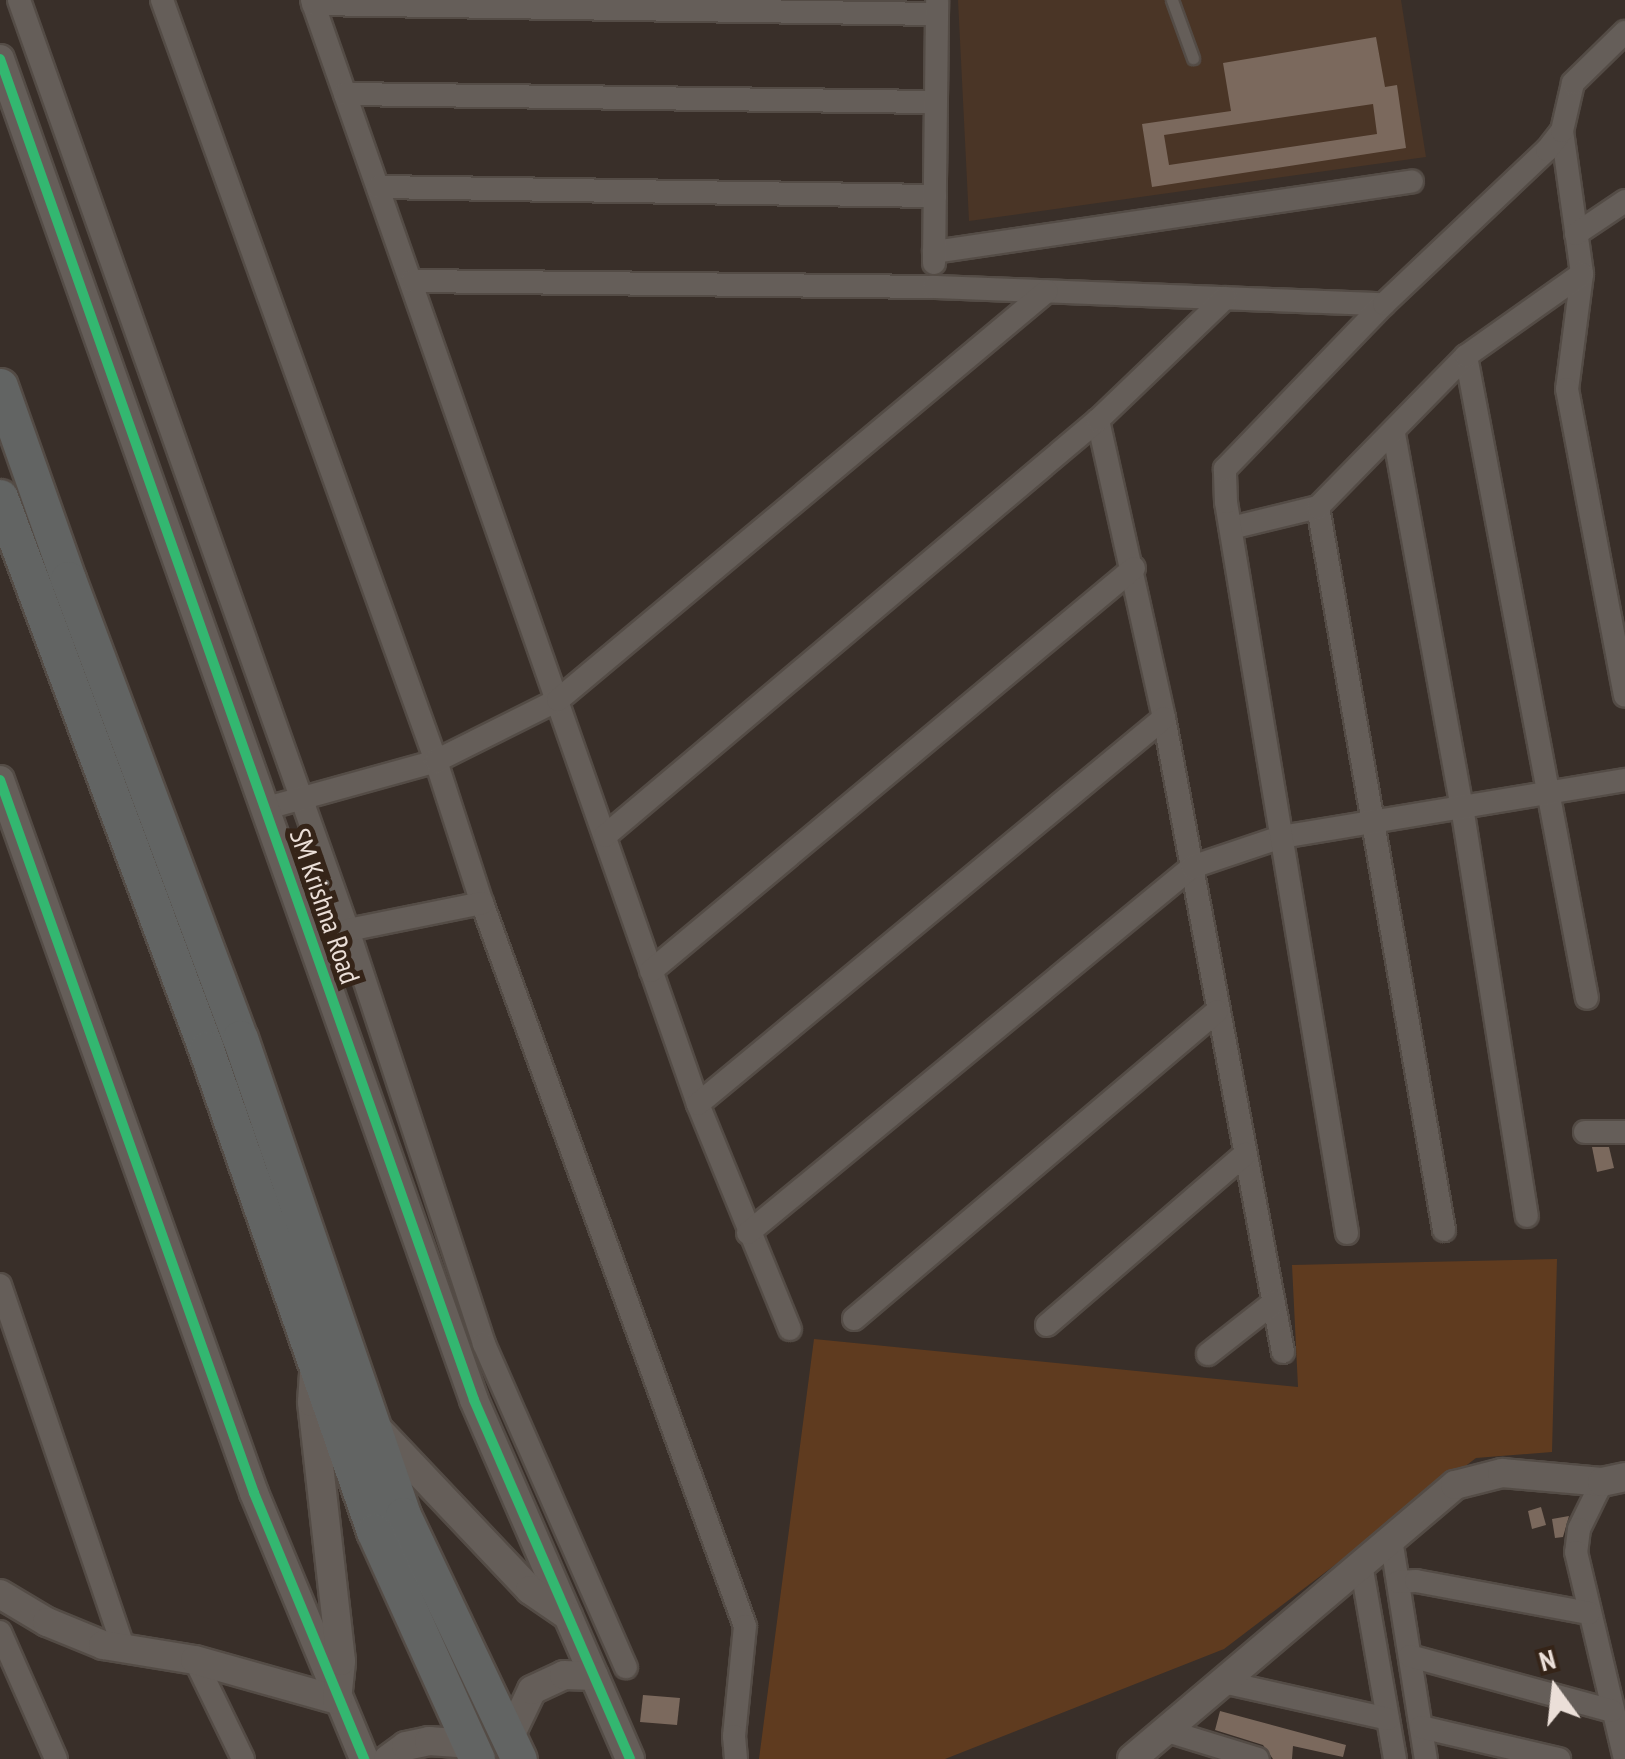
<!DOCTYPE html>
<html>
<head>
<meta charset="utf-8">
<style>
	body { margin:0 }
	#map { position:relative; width:1625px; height:1759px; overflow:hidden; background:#392f29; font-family:"PT Sans Narrow",sans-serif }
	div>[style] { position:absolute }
	.built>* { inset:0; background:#4a3526 }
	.green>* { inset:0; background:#5f3b1f }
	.building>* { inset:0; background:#7b695d }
	.roads { filter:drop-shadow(2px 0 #544c46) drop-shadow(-2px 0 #544c46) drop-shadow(0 2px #544c46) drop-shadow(0 -2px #544c46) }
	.service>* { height:11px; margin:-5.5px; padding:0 5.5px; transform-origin:5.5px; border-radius:5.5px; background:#655e59 }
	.minor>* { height:22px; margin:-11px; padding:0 11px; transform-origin:11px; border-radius:11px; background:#655e59 }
	.tertiary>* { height:28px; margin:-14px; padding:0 14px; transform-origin:14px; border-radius:14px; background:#655e59 }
	.trunk>* { height:35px; margin:-17.5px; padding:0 17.5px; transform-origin:17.5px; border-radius:17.5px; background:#626463 }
	.cycleway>* { height:10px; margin:-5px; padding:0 5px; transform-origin:5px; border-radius:5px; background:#33b770 }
	span { translate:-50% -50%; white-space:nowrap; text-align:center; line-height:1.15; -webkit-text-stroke:10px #352418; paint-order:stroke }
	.street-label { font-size:28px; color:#ebdfd8 }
	.north { position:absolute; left:1505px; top:1639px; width:100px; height:100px; -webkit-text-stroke:8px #352418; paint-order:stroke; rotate:345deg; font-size:28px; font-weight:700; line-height:40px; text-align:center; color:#ebdfd8 }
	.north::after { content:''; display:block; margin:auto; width:35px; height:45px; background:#ebdfd8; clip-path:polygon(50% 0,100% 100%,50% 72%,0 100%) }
</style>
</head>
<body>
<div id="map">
	<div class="built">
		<div style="clip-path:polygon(958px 0,1401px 0,1426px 157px,969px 221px)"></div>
	</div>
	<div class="green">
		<div style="clip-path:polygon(1557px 1259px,1552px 1452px,1476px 1458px,1224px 1649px,945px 1759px,759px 1759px,814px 1339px,1298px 1387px,1292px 1265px)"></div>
	</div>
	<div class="building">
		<div style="clip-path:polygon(evenodd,1376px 37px,1385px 87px,1397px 85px,1406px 148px,1152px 187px,1142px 124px,1231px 111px,1223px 63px,1376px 37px,1373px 104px,1377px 134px,1169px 165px,1164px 135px,1373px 104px)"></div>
		<div style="clip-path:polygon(1592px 1147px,1609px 1147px,1614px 1168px,1597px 1172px)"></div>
		<div style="clip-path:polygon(1541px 1507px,1546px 1525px,1532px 1529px,1528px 1511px)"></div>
		<div style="clip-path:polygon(1569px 1516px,1563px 1537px,1555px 1538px,1552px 1519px)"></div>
		<div style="clip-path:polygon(643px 1695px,680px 1698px,677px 1725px,640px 1722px)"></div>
		<div style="clip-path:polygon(1220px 1711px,1346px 1745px,1343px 1757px,1293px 1746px,1292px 1759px,1273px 1759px,1263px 1745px,1215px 1730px)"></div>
	</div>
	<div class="roads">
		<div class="service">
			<div style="left:1172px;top:0;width:62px;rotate:70.1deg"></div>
		</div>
		<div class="minor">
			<div style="left:19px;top:0;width:986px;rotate:70.52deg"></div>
			<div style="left:348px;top:930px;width:436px;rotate:71.8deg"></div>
			<div style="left:484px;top:1344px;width:353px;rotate:66.3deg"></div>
			<div style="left:162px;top:0;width:809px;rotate:70.2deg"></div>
			<div style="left:436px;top:761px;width:149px;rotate:72.1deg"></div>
			<div style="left:482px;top:903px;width:769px;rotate:70.01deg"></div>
			<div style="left:745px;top:1626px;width:111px;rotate:95.7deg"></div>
			<div style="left:734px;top:1736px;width:23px;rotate:85deg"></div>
			<div style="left:312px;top:0;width:1170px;rotate:70.73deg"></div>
			<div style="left:698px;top:1104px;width:243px;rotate:67.8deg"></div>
			<div style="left:313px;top:4px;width:624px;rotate:0.92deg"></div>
			<div style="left:345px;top:94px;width:590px;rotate:0.78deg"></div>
			<div style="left:1562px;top:131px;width:144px;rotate:82deg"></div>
			<div style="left:1582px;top:274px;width:116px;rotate:97.4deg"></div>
			<div style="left:1567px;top:389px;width:312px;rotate:79.3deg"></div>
			<div style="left:378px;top:187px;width:557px;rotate:0.93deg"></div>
			<div style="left:1576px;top:234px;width:59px;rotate:-34deg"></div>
			<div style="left:934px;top:252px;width:483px;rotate:-8.4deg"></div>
			<div style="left:934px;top:263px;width:262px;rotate:-89.3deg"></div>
			<div style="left:412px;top:281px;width:522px;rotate:0.66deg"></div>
			<div style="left:934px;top:287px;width:450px;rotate:2.2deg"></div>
			<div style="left:1466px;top:356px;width:653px;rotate:79.33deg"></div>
			<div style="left:1098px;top:420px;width:305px;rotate:77.5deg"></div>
			<div style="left:1164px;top:718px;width:645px;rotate:79.37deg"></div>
			<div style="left:1394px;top:434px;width:379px;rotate:79.7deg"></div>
			<div style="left:1462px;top:807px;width:414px;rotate:81deg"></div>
			<div style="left:1318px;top:507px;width:734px;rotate:80.11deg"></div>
			<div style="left:1231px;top:528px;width:89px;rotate:-13.6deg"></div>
			<div style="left:1318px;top:507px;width:211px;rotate:-45.6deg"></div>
			<div style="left:1466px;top:356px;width:142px;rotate:-35.3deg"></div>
			<div style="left:267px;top:808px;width:175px;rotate:-15.5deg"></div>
			<div style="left:436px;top:761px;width:136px;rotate:-26.6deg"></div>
			<div style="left:558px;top:700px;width:637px;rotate:-39.91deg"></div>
			<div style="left:605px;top:836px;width:645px;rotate:-40.16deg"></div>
			<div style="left:1098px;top:420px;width:176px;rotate:-43.8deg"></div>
			<div style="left:348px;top:930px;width:137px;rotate:-11.4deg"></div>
			<div style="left:651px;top:971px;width:629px;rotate:-39.84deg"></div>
			<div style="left:698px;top:1104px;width:605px;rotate:-39.64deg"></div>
			<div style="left:1585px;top:1132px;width:40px"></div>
			<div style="left:748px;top:1233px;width:575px;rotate:-39.5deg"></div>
			<div style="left:1192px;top:867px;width:94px;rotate:-18.6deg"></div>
			<div style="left:1281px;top:837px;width:349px;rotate:-9.4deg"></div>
			<div style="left:1347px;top:1233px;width:741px;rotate:-99.4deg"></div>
			<div style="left:1226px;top:502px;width:33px;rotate:-92deg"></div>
			<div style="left:1225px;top:469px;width:229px;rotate:-46.1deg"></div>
			<div style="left:1384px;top:304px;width:224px;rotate:-43.4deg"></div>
			<div style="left:1547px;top:150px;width:24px;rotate:-52deg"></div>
			<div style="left:1562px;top:131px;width:49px;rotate:-77.1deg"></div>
			<div style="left:1573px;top:83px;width:73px;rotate:-44.4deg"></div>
			<div style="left:0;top:1285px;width:385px;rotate:71.2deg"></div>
			<div style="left:854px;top:1319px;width:476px;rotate:-40.3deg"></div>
			<div style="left:1047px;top:1325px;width:262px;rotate:-40.8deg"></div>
			<div style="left:1208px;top:1354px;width:83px;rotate:-38.1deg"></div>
			<div style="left:1602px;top:1482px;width:52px;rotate:116.1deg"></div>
			<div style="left:1579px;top:1529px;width:23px;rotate:97deg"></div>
			<div style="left:1576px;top:1552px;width:213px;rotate:76.7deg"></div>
			<div style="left:1391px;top:1539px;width:223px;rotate:81deg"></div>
			<div style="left:1361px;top:1564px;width:198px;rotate:80.1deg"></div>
			<div style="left:1398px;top:1582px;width:18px;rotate:-3deg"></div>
			<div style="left:1416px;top:1581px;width:176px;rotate:10.5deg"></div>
			<div style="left:0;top:1632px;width:139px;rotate:66.2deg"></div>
			<div style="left:1410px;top:1656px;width:209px;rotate:15.2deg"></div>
			<div style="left:195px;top:1660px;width:110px;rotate:64.1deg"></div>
			<div style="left:1223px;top:1682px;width:169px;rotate:12.6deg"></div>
			<div style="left:1421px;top:1727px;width:142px;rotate:13.1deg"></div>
			<div style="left:1164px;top:1730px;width:98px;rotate:17.1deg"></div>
		</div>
		<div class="tertiary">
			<div style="left:0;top:59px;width:1422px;rotate:70.53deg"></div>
			<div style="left:474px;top:1400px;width:391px;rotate:66.5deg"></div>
			<div style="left:0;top:780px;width:757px;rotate:70.39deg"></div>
			<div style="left:254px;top:1493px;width:288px;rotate:67.5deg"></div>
			<div style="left:375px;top:1426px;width:226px;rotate:46.6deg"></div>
			<div style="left:530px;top:1590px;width:46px;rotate:34.4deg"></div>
			<div style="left:0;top:1594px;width:55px;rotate:30.8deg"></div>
			<div style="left:47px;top:1622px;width:61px;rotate:22.3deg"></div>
			<div style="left:103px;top:1645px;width:93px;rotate:9.3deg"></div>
			<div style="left:195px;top:1660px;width:148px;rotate:15.7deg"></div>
			<div style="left:337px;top:1700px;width:39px;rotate:-84deg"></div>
			<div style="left:341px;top:1661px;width:261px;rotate:-96.4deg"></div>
			<div style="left:312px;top:1402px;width:28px;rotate:-86deg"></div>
			<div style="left:509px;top:1738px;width:53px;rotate:-64.4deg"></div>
			<div style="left:532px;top:1690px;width:35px;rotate:-25deg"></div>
			<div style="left:564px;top:1675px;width:30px;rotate:2deg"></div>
			<div style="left:388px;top:1759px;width:22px;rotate:-36deg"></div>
			<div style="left:406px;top:1746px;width:24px;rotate:-12deg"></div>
			<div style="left:429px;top:1741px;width:42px;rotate:4.1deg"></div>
			<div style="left:1132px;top:1759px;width:424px;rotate:-40.3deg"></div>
			<div style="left:1455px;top:1485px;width:49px;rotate:-14.3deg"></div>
			<div style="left:1502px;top:1473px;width:100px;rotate:5.1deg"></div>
			<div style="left:1602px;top:1482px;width:24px;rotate:-12deg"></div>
		</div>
		<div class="trunk">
			<div style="left:0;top:386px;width:205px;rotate:70.6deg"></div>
			<div style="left:68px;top:579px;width:490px;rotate:69.5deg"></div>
			<div style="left:240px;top:1038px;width:504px;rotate:71.13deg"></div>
			<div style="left:403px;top:1515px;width:270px;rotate:64.6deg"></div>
			<div style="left:0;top:497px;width:589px;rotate:69.54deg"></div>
			<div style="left:206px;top:1049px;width:510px;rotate:70.78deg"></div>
			<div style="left:374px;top:1531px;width:250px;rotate:65.7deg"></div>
		</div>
	</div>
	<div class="cycleway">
		<div style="left:0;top:59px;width:1422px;rotate:70.53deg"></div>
		<div style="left:474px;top:1400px;width:391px;rotate:66.5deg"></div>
		<div style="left:0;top:780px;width:757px;rotate:70.39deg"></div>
		<div style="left:254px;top:1493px;width:288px;rotate:67.5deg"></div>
	</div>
	<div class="street-label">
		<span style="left:325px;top:906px;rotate:71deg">SM Krishna Road</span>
	</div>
	<div class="north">N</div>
</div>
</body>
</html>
